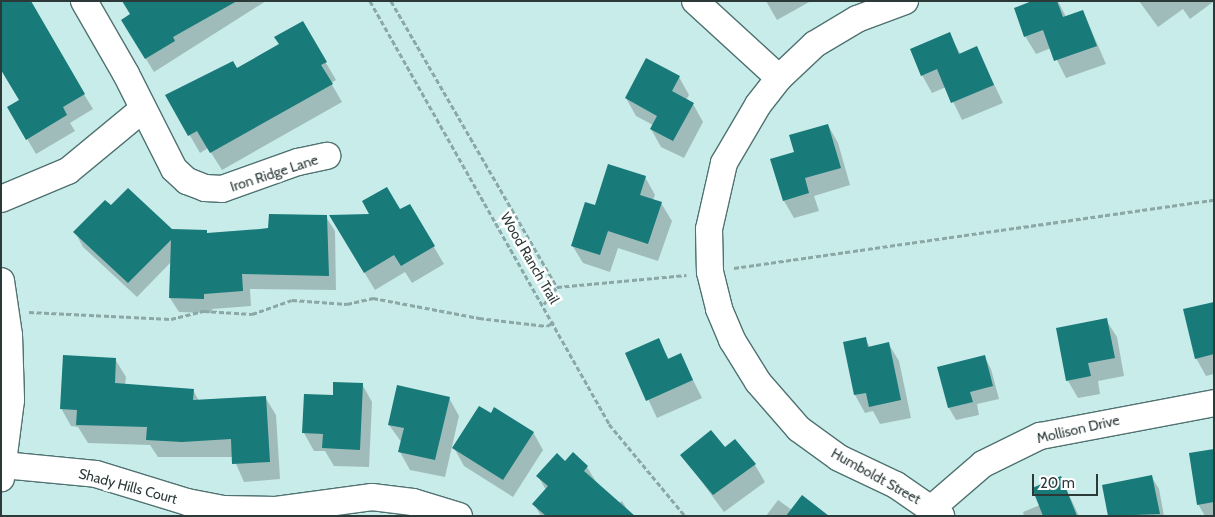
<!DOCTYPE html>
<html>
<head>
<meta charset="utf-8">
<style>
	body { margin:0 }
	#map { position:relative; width:1215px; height:517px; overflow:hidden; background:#c7ecea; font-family:Cabin,sans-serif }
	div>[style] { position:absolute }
	.shadow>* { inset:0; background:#0003 }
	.building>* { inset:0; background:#187a79 }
	.path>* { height:3px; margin-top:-1.5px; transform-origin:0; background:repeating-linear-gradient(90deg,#8ba7a6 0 5px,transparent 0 7.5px) }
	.roads { filter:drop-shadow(1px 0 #507271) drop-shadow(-1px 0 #507271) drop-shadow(0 1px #507271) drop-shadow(0 -1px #507271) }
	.minor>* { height:26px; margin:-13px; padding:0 13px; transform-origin:13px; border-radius:13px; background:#fff }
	span { translate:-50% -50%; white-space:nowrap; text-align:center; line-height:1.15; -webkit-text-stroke:5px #fff; paint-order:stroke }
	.street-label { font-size:14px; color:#2b3a39 }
	.frame { position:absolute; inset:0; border:2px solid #2b3a39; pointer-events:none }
	.scale { position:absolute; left:1032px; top:474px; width:66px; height:22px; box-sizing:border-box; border:2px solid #2b3a39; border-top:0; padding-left:6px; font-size:15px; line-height:18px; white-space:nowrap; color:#2b3a39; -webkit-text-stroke:4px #fff; paint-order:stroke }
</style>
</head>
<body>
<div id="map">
	<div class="shadow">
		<div style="clip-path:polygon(27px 1px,93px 109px,70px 123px,75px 131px,36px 154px,9px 108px,21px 101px)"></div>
		<div style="clip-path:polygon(123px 1px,266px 1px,154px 72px,122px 20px,131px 15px)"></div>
		<div style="clip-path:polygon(766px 1px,811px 1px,777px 20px)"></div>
		<div style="clip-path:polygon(1035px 1px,1058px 1px,1066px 17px,1083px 11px,1106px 64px,1066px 78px,1051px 48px,1036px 54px,1025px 36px)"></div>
		<div style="clip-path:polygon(1139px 1px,1213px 1px,1213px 2px,1190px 19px,1183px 9px,1158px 27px)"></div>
		<div style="clip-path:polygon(302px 22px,336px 80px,331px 83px,342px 102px,222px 170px,208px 148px,200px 153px,167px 96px,237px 70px,280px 44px)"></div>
		<div style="clip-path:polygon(949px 34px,961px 55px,977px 48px,1003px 103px,962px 120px,946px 87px,932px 93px,922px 75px)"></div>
		<div style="clip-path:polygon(679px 77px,689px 95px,686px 100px,693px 104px,703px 122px,684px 158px,661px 147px,651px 129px,653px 125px,636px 116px,626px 98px)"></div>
		<div style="clip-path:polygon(828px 125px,838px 143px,850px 185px,814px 196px,819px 211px,794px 218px,784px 201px,796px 153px)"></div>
		<div style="clip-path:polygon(645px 177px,655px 195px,653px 200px,661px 203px,672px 221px,658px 261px,618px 248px,610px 272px,583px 263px,572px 245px,595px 207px)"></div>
		<div style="clip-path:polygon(409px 205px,444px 264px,412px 283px,405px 272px,375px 290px,331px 217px,371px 215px,399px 211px)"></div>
		<div style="clip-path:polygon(111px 207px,172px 231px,208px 234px,260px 230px,326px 217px,335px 231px,336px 290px,250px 289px,251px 306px,212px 309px,212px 313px,179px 312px,170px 298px,171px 262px,137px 297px,83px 247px,75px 232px)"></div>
		<div style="clip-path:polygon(1214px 303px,1214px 374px,1206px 376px,1196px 358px)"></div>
		<div style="clip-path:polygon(1106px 320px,1117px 337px,1124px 376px,1098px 381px,1100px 394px,1078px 398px,1068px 381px)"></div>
		<div style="clip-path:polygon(865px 338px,870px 347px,888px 343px,899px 361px,911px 418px,880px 424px,873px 411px,865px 413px,855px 395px)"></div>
		<div style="clip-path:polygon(658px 340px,669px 359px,680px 354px,702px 398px,657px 418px,627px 354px)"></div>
		<div style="clip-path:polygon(984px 356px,991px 369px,999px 399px,977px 404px,979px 415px,956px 420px,949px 408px,939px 368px)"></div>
		<div style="clip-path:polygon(115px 359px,126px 377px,125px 385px,193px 390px,199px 401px,265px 397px,276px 415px,280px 479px,244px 482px,233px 457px,158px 457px,150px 445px,88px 443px,78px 427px,71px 426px,61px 408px)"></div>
		<div style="clip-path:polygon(362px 384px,372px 402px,369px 467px,334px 466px,325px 451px,314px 451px,304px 433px,334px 397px)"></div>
		<div style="clip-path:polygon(449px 398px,459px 416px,445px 477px,410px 470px,400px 452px,402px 443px,389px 425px)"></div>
		<div style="clip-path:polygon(491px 415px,533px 432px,543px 450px,513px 497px,464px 466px,454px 448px)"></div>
		<div style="clip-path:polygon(725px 449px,755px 465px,765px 482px,724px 512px,682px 455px)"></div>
		<div style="clip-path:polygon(1214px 450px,1214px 516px,1205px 516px,1198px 504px)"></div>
		<div style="clip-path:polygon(573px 454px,587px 467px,598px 485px,619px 503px,622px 501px,631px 516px,541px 516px,534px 504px,546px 490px,538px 476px,565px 463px)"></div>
		<div style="clip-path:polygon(1151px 476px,1159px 489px,1164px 516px,1109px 516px)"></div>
		<div style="clip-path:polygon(1061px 478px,1079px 516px,1024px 516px,1023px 512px,1040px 505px)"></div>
		<div style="clip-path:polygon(778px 500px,792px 510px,827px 516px,766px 516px)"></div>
	</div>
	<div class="building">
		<div style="clip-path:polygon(1px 1px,31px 1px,85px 94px,63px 107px,67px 115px,26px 140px,7px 107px,19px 100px,1px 70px)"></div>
		<div style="clip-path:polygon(122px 1px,237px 1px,173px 37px,175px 41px,145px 59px,121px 20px,130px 14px)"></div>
		<div style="clip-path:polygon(1032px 1px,1057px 1px,1063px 17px,1083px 10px,1097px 46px,1054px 61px,1043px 30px,1024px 37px,1014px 8px)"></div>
		<div style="clip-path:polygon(303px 21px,327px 62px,321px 65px,333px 84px,210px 153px,197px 131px,188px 136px,165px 95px,233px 61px,237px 68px,279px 44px,274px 37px)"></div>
		<div style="clip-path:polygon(950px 32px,959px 54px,977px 46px,994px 85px,951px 103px,937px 69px,921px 76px,910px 49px)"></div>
		<div style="clip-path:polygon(646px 58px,680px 76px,672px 91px,694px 103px,673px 141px,650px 129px,657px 116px,625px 98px)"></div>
		<div style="clip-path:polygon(828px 124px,841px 168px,805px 178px,809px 193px,783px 201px,770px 159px,794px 152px,789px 135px)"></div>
		<div style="clip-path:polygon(608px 164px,646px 176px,640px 195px,662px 202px,648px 244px,608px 231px,600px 255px,571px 246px,585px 202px,595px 205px)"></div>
		<div style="clip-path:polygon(387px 187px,400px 209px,410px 204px,435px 246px,401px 266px,394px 255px,364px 273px,329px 215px,369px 214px,362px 201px)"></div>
		<div style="clip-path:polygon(128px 188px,172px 229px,207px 230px,207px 233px,260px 229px,268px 228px,269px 214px,327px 215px,329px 276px,242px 274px,243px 291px,204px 294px,204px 299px,169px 298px,171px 240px,128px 283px,73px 232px,105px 200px,111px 205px)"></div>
		<div style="clip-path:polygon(1214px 302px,1214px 354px,1195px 359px,1183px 309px)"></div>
		<div style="clip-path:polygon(1107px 318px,1115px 358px,1088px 363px,1091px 376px,1066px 381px,1056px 328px)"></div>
		<div style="clip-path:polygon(866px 337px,868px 347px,889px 342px,901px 400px,869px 407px,866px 393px,854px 395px,843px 342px)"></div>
		<div style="clip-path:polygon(659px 338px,668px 359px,681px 353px,693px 380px,646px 401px,625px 353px)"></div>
		<div style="clip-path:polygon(63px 355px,116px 358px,115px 383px,194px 389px,193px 400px,266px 396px,270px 462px,232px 464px,231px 439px,182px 442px,146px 440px,147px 427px,76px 425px,77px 410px,60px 409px)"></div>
		<div style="clip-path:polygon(985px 355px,993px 386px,970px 392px,973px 402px,948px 408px,937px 367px)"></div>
		<div style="clip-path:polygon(333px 382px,363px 383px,360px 450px,322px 448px,323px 434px,302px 433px,304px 394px,333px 395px)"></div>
		<div style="clip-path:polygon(397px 385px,450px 397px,435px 460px,398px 452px,404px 428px,388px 425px)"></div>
		<div style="clip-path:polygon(479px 406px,491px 413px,494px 407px,534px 432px,503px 480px,452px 448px)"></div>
		<div style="clip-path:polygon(711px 430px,725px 447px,735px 439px,756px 464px,713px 495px,680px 455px)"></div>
		<div style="clip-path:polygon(1214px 449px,1214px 502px,1197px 505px,1189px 453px)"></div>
		<div style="clip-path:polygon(573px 452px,588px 466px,584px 471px,635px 516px,546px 516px,532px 504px,548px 486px,536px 476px,557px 453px,565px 461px)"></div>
		<div style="clip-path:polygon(1152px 475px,1160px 514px,1108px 516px,1102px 485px)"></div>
		<div style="clip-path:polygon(1061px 476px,1077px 516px,1043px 516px,1032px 488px)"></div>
		<div style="clip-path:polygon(802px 495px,829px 516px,786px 516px)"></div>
	</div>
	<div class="path">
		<div style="left:370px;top:1px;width:486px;rotate:60.5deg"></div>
		<div style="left:609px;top:424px;width:119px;rotate:50.4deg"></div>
		<div style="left:391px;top:1px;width:331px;rotate:59.9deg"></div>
		<div style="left:557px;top:287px;width:130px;rotate:-5.3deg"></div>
		<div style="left:734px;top:268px;width:485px;rotate:-8.1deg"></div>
		<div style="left:544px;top:304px;width:21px;rotate:-53deg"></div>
		<div style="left:29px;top:312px;width:142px;rotate:2.8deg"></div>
		<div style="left:171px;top:319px;width:34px;rotate:-14deg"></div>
		<div style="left:204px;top:311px;width:48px;rotate:3.6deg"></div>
		<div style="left:252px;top:314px;width:42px;rotate:-19.3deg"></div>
		<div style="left:292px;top:300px;width:55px;rotate:4.2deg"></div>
		<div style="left:347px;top:304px;width:27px;rotate:-13deg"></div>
		<div style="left:373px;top:298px;width:108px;rotate:10.7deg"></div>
		<div style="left:479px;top:318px;width:68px;rotate:6.7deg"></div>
		<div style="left:547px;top:326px;width:8px;rotate:-30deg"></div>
	</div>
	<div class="roads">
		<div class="minor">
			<div style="left:84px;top:1px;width:84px;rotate:60.1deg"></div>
			<div style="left:126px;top:74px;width:106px;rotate:63.2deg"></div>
			<div style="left:174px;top:169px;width:18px;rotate:43deg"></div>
			<div style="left:187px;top:181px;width:19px;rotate:21deg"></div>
			<div style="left:205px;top:188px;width:17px;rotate:3deg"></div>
			<div style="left:222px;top:189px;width:81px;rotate:-19.6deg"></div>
			<div style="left:298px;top:162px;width:30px;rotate:-12deg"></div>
			<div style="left:695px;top:1px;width:114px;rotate:42.5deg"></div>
			<div style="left:905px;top:1px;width:51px;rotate:159.4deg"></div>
			<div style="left:857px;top:19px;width:49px;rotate:149.2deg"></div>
			<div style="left:815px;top:44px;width:50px;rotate:136.6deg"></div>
			<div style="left:779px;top:78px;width:34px;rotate:128deg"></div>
			<div style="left:758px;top:105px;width:67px;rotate:120.4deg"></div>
			<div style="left:724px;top:163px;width:68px;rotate:102.8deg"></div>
			<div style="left:709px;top:229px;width:43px;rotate:88.7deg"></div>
			<div style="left:710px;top:272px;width:38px;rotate:76deg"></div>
			<div style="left:719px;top:309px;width:34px;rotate:67deg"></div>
			<div style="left:732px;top:340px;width:49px;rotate:58.2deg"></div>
			<div style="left:758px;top:382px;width:62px;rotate:48.9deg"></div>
			<div style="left:799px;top:429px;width:49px;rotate:35.9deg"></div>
			<div style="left:839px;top:458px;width:63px;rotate:25.3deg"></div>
			<div style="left:896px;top:485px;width:55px;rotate:34.6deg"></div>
			<div style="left:1px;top:199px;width:73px;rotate:-22.7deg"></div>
			<div style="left:68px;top:171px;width:97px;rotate:-39.6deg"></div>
			<div style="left:1px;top:281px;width:55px;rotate:81.6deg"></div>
			<div style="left:9px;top:335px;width:65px;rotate:88.2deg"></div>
			<div style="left:11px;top:400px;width:79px;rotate:97.3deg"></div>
			<div style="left:3px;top:465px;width:93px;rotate:5.5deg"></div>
			<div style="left:96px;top:474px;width:95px;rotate:17.1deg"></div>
			<div style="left:187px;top:502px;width:37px;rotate:11deg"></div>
			<div style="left:223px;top:509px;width:53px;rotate:1.1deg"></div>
			<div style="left:276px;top:510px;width:97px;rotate:-7.7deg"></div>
			<div style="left:372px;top:497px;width:41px;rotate:7deg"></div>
			<div style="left:413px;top:502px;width:48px;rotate:16.9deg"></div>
			<div style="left:932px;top:508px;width:67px;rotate:-40.8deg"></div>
			<div style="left:983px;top:464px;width:64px;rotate:-26.2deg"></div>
			<div style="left:1040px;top:436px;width:177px;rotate:-10.7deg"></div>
		</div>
	</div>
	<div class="street-label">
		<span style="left:274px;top:173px;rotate:-18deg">Iron Ridge Lane</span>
		<span style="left:530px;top:258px;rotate:60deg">Wood Ranch Trail</span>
		<span style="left:1078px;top:429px;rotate:-13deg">Mollison Drive</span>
		<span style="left:876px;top:476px;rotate:29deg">Humboldt Street</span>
		<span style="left:128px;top:486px;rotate:15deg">Shady Hills Court</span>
	</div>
	<div class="frame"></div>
	<div class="scale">20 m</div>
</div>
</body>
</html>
